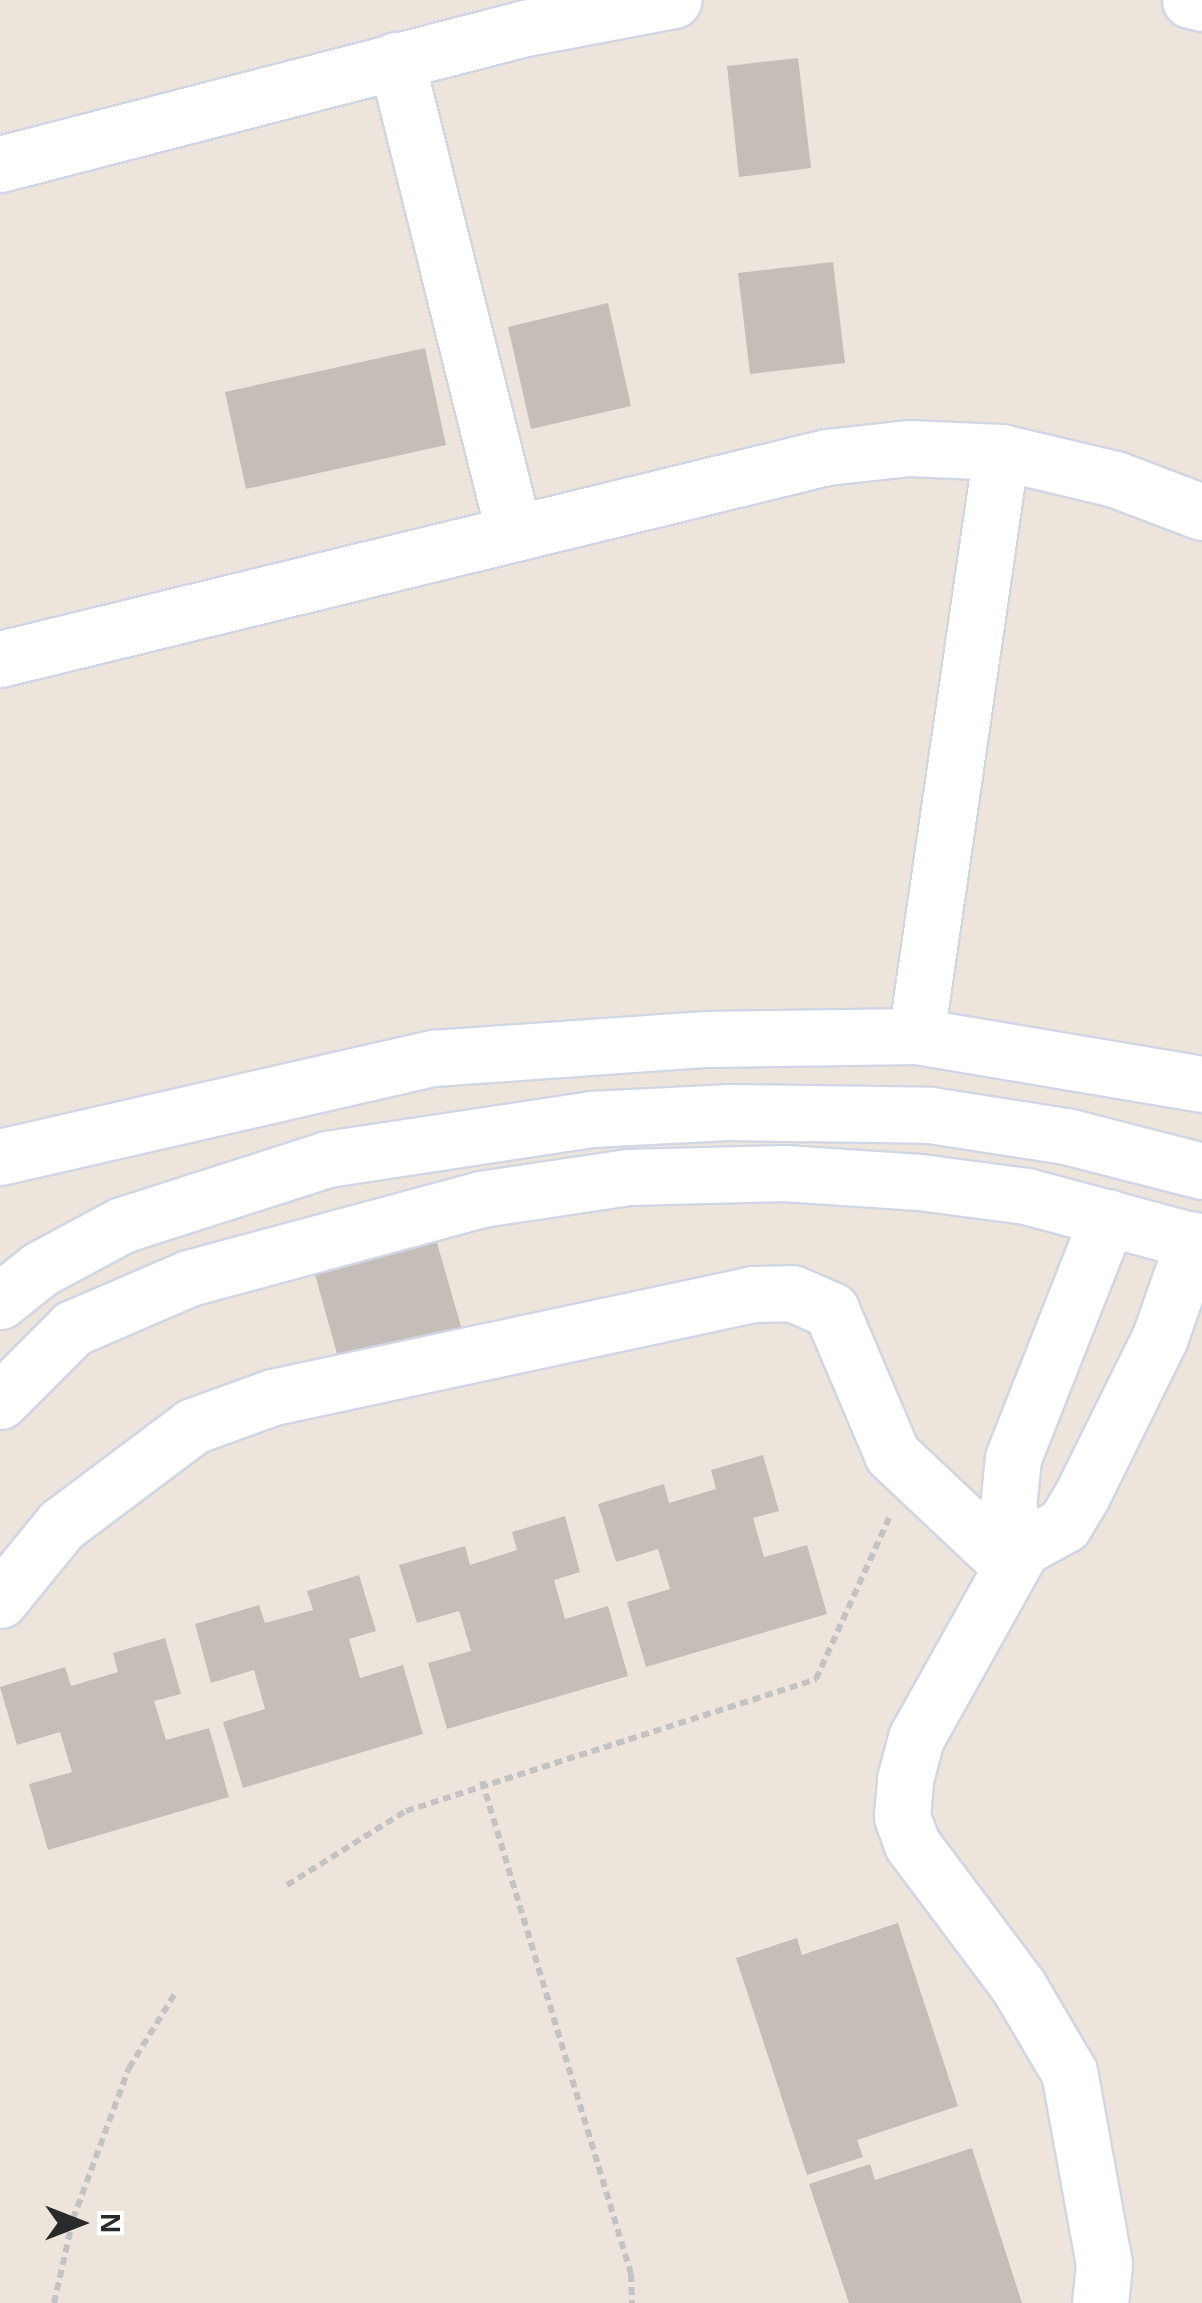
<!DOCTYPE html>
<html>
<head>
<meta charset="utf-8">
<style>
	body { margin:0 }
	#map { position:relative; width:1202px; height:2303px; overflow:hidden; background:#ede4dc; font-family:Helvetica,sans-serif }
	div>[style] { position:absolute }
	.building>* { inset:0; background:#c5beb8 }
	.path>* { height:6px; margin-top:-3px; transform-origin:0; background:repeating-linear-gradient(90deg,#c3c3c3 0 8px,transparent 0 13px) }
	.roads { filter:drop-shadow(2px 0 #d1d6e4) drop-shadow(-2px 0 #d1d6e4) drop-shadow(0 2px #d1d6e4) drop-shadow(0 -2px #d1d6e4) }
	.minor>* { height:55px; margin:-27.5px; padding:0 27.5px; transform-origin:27.5px; border-radius:27.5px; background:#fff }
	span { translate:-50% -50%; white-space:nowrap; text-align:center; line-height:1.15; -webkit-text-stroke:9px #fff; paint-order:stroke }
	.north { position:absolute; left:30px; top:2173px; width:100px; height:100px; -webkit-text-stroke:8px #fff; paint-order:stroke; rotate:90deg; font-size:28px; font-weight:700; line-height:40px; text-align:center; color:#2a2a2a }
	.north::after { content:''; display:block; margin:auto; width:35px; height:45px; background:#2a2a2a; clip-path:polygon(50% 0,100% 100%,50% 72%,0 100%) }
</style>
</head>
<body>
<div id="map">
	<div class="building">
		<div style="clip-path:polygon(798px 58px,811px 168px,739px 177px,727px 66px)"></div>
		<div style="clip-path:polygon(833px 262px,845px 363px,750px 374px,738px 273px)"></div>
		<div style="clip-path:polygon(608px 303px,631px 406px,531px 429px,508px 327px)"></div>
		<div style="clip-path:polygon(425px 348px,446px 445px,246px 489px,225px 392px)"></div>
		<div style="clip-path:polygon(435px 1236px,466px 1344px,344px 1379px,314px 1271px)"></div>
		<div style="clip-path:polygon(763px 1455px,779px 1511px,753px 1518px,764px 1557px,807px 1545px,827px 1614px,646px 1667px,627px 1602px,670px 1589px,658px 1549px,616px 1562px,598px 1504px,664px 1484px,669px 1503px,716px 1489px,711px 1470px)"></div>
		<div style="clip-path:polygon(565px 1516px,580px 1572px,554px 1580px,565px 1619px,608px 1606px,628px 1676px,447px 1729px,428px 1663px,471px 1651px,459px 1611px,417px 1623px,399px 1565px,465px 1546px,470px 1565px,517px 1550px,512px 1532px)"></div>
		<div style="clip-path:polygon(359px 1575px,376px 1631px,349px 1639px,360px 1678px,403px 1665px,423px 1734px,243px 1788px,223px 1722px,265px 1709px,254px 1670px,211px 1683px,195px 1624px,259px 1605px,265px 1623px,313px 1610px,307px 1591px)"></div>
		<div style="clip-path:polygon(165px 1638px,181px 1694px,154px 1701px,166px 1740px,209px 1728px,229px 1797px,48px 1850px,29px 1784px,72px 1772px,60px 1732px,17px 1745px,0 1687px,65px 1667px,71px 1686px,118px 1672px,113px 1653px)"></div>
		<div style="clip-path:polygon(898px 1923px,958px 2106px,857px 2140px,863px 2157px,807px 2175px,736px 1958px,797px 1938px,802px 1955px)"></div>
		<div style="clip-path:polygon(972px 2148px,1022px 2303px,849px 2303px,809px 2184px,870px 2164px,875px 2180px)"></div>
	</div>
	<div class="path">
		<div style="left:482px;top:1781px;width:515px;rotate:73.18deg"></div>
		<div style="left:631px;top:2274px;width:29px;rotate:88deg"></div>
		<div style="left:287px;top:1885px;width:140px;rotate:-31.9deg"></div>
		<div style="left:406px;top:1811px;width:431px;rotate:-17.8deg"></div>
		<div style="left:816px;top:1679px;width:177px;rotate:-65.6deg"></div>
		<div style="left:54px;top:2303px;width:86px;rotate:-77.3deg"></div>
		<div style="left:73px;top:2219px;width:161px;rotate:-69.7deg"></div>
		<div style="left:129px;top:2068px;width:89px;rotate:-58.3deg"></div>
	</div>
	<div class="roads">
		<div class="minor">
			<div style="left:1190px;top:0;width:12px;rotate:14deg"></div>
			<div style="left:396px;top:60px;width:487px;rotate:76deg"></div>
			<div style="left:0;top:164px;width:542px;rotate:-14.52deg"></div>
			<div style="left:525px;top:28px;width:151px;rotate:-10.7deg"></div>
			<div style="left:0;top:659px;width:851px;rotate:-13.73deg"></div>
			<div style="left:827px;top:457px;width:82px;rotate:-6.3deg"></div>
			<div style="left:909px;top:448px;width:92px;rotate:2.5deg"></div>
			<div style="left:1001px;top:452px;width:117px;rotate:13.3deg"></div>
			<div style="left:1115px;top:479px;width:93px;rotate:20.8deg"></div>
			<div style="left:916px;top:1036px;width:590px;rotate:-81.72deg"></div>
			<div style="left:0;top:1157px;width:444px;rotate:-12.9deg"></div>
			<div style="left:433px;top:1058px;width:274px;rotate:-4deg"></div>
			<div style="left:706px;top:1039px;width:210px;rotate:-0.8deg"></div>
			<div style="left:916px;top:1036px;width:290px;rotate:9.5deg"></div>
			<div style="left:0;top:1301px;width:51px;rotate:-38.7deg"></div>
			<div style="left:40px;top:1269px;width:93px;rotate:-28.2deg"></div>
			<div style="left:122px;top:1225px;width:215px;rotate:-17.8deg"></div>
			<div style="left:327px;top:1159px;width:267px;rotate:-8.6deg"></div>
			<div style="left:591px;top:1119px;width:136px;rotate:-2.9deg"></div>
			<div style="left:727px;top:1112px;width:203px;rotate:0.8deg"></div>
			<div style="left:930px;top:1115px;width:138px;rotate:8.8deg"></div>
			<div style="left:1066px;top:1136px;width:140px;rotate:14.4deg"></div>
			<div style="left:0;top:1401px;width:103px;rotate:-45deg"></div>
			<div style="left:73px;top:1328px;width:126px;rotate:-23.3deg"></div>
			<div style="left:189px;top:1278px;width:302px;rotate:-15.1deg"></div>
			<div style="left:481px;top:1199px;width:149px;rotate:-8.5deg"></div>
			<div style="left:628px;top:1177px;width:156px;rotate:-1.5deg"></div>
			<div style="left:784px;top:1173px;width:136px;rotate:3.8deg"></div>
			<div style="left:920px;top:1182px;width:107px;rotate:7.5deg"></div>
			<div style="left:1026px;top:1196px;width:182px;rotate:15deg"></div>
			<div style="left:1022px;top:1548px;width:43px;rotate:-108.9deg"></div>
			<div style="left:1008px;top:1507px;width:49px;rotate:-84.2deg"></div>
			<div style="left:1013px;top:1458px;width:259px;rotate:-68.5deg"></div>
			<div style="left:0;top:1600px;width:97px;rotate:-50.9deg"></div>
			<div style="left:61px;top:1525px;width:165px;rotate:-36.9deg"></div>
			<div style="left:193px;top:1426px;width:85px;rotate:-19.9deg"></div>
			<div style="left:273px;top:1397px;width:491px;rotate:-12.1deg"></div>
			<div style="left:753px;top:1294px;width:39px;rotate:-1deg"></div>
			<div style="left:792px;top:1293px;width:43px;rotate:23.6deg"></div>
			<div style="left:831px;top:1310px;width:156px;rotate:67deg"></div>
			<div style="left:892px;top:1454px;width:163px;rotate:43.3deg"></div>
			<div style="left:1100px;top:2303px;width:39px;rotate:-84deg"></div>
			<div style="left:1104px;top:2264px;width:195px;rotate:-100.3deg"></div>
			<div style="left:1069px;top:2072px;width:99px;rotate:-120.5deg"></div>
			<div style="left:1019px;top:1987px;width:179px;rotate:-126.8deg"></div>
			<div style="left:912px;top:1844px;width:30px;rotate:-110deg"></div>
			<div style="left:902px;top:1816px;width:37px;rotate:-85deg"></div>
			<div style="left:905px;top:1779px;width:42px;rotate:-75deg"></div>
			<div style="left:916px;top:1738px;width:218px;rotate:-60.8deg"></div>
			<div style="left:1022px;top:1548px;width:48px;rotate:-28.7deg"></div>
			<div style="left:1064px;top:1525px;width:35px;rotate:-59deg"></div>
			<div style="left:1082px;top:1495px;width:176px;rotate:-63.7deg"></div>
			<div style="left:1160px;top:1337px;width:103px;rotate:-70.7deg"></div>
		</div>
	</div>
	<div class="north">N</div>
</div>
</body>
</html>
